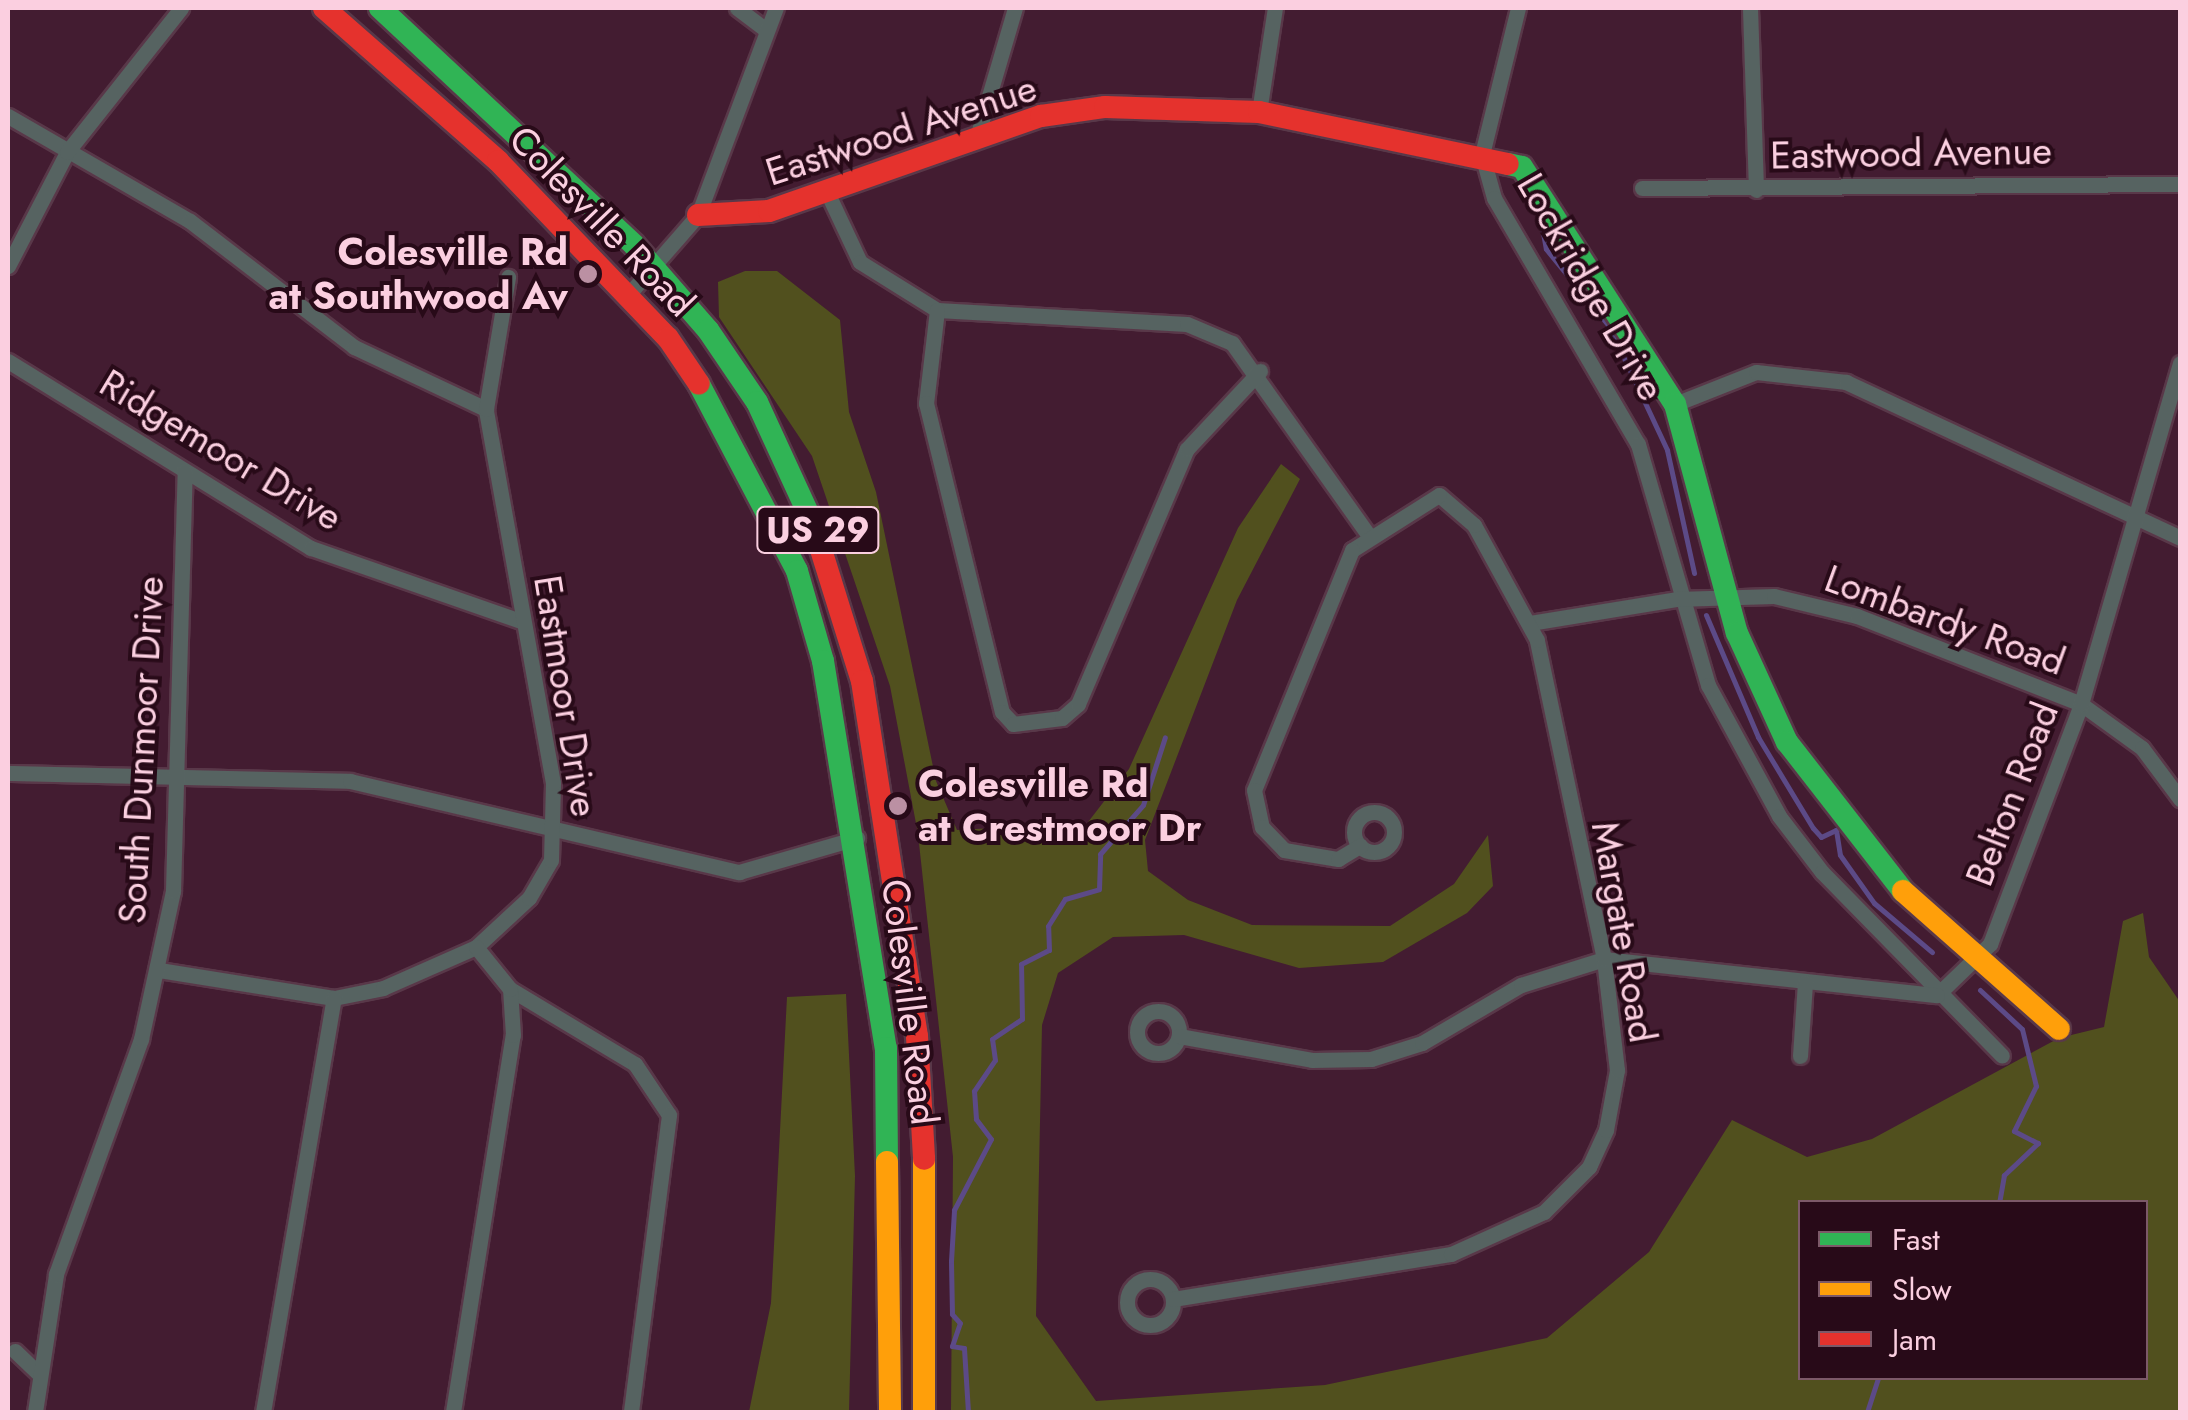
<!DOCTYPE html>
<html>
<head>
<meta charset="utf-8">
<style>
	body { margin:0 }
	#map { position:relative; width:2188px; height:1420px; overflow:hidden; background:#431c31; font-family:Jost,sans-serif }
	div>[style] { position:absolute }
	.forest>* { inset:0; background:#51501e }
	.stream>* { height:5px; margin:-2.5px; padding:0 2.5px; transform-origin:2.5px; border-radius:2.5px; background:#5c4a87 }
	.roads { filter:drop-shadow(2px 0 #593849) drop-shadow(-2px 0 #593849) drop-shadow(0 2px #593849) drop-shadow(0 -2px #593849) }
	.street>* { height:15px; margin:-7.5px; padding:0 7.5px; transform-origin:7.5px; border-radius:7.5px; background:#566361 }
	.street>.ring { margin:-7.5px; padding:0; box-sizing:content-box; background:none; border:15px solid #566361; border-radius:50% }
	.fast>* { height:22px; margin:-11px; padding:0 11px; transform-origin:11px; border-radius:11px; background:#30b455 }
	.slow>* { height:22px; margin:-11px; padding:0 11px; transform-origin:11px; border-radius:11px; background:#ff9f0a }
	.jam>* { height:22px; margin:-11px; padding:0 11px; transform-origin:11px; border-radius:11px; background:#e5322d }
	.dots>* { width:28px; height:28px; translate:-50% -50%; box-sizing:border-box; border:5px solid #280a18; border-radius:50% }
	span { translate:-50% -50%; white-space:nowrap; text-align:center; line-height:1.15; -webkit-text-stroke:8px #280a18; paint-order:stroke }
	.shield-label span { padding:2px 8px; background:#280a18; border:2px solid; border-radius:8px; -webkit-text-stroke-width:0 }
	.shield-label { font-size:35px; color:#fbcfe0; font-weight:700 }
	.street-label { font-size:38px; color:#fbcfe0 }
	.poi-label { font-size:38px; color:#fbcfe0; font-weight:700 }
	.right { translate:-100% -50%; text-align:right }
	.left { translate:0 -50%; text-align:left }
	.frame { position:absolute; inset:0; border:10px solid #fbcfe0; pointer-events:none }
	.legend { position:absolute; left:1798px; top:1200px; width:350px; height:180px; box-sizing:border-box; background:#280a18; border:2px solid #7c5968; margin:0; padding:12px 18px; list-style:none; font-size:30px; color:#fbcfe0 }
	.legend li { display:flex; align-items:center; gap:20px; height:50px }
	.legend b { width:50px; border:2px solid #7c5968 }
</style>
</head>
<body>
<div id="map">
	<div class="forest">
		<div style="clip-path:polygon(evenodd,745px 271px,777px 271px,840px 320px,849px 412px,876px 492px,936px 781px,957px 830px,1013px 827px,1051px 842px,1085px 826px,1129px 769px,1238px 528px,1281px 464px,1300px 479px,1237px 600px,1145px 840px,1148px 871px,1188px 900px,1252px 925px,1390px 926px,1454px 884px,1488px 835px,1493px 886px,1467px 913px,1383px 962px,1299px 968px,1184px 935px,1113px 937px,1058px 973px,1042px 1025px,1036px 1316px,1096px 1401px,1325px 1385px,1547px 1338px,1649px 1252px,1732px 1120px,1807px 1157px,1872px 1139px,2059px 1038px,2104px 1027px,2123px 921px,2143px 913px,2149px 957px,2180px 1002px,2180px 1412px,951px 1412px,953px 1157px,918px 834px,890px 686px,812px 456px,719px 317px,718px 282px,745px 271px,1800px 1202px,2146px 1202px,2146px 1378px,1800px 1378px,1800px 1202px)"></div>
		<div style="clip-path:polygon(846px 994px,855px 1176px,849px 1412px,749px 1412px,771px 1303px,787px 997px)"></div>
	</div>
	<div class="stream">
		<div style="left:1542px;top:227px;width:22px;rotate:80deg"></div>
		<div style="left:1546px;top:249px;width:99px;rotate:50.7deg"></div>
		<div style="left:1609px;top:326px;width:137px;rotate:64.9deg"></div>
		<div style="left:1667px;top:450px;width:126px;rotate:77.6deg"></div>
		<div style="left:1706px;top:615px;width:133px;rotate:66.9deg"></div>
		<div style="left:1758px;top:737px;width:106px;rotate:58.9deg"></div>
		<div style="left:1813px;top:828px;width:12px;rotate:48deg"></div>
		<div style="left:1821px;top:837px;width:17px;rotate:-25deg"></div>
		<div style="left:1836px;top:830px;width:25px;rotate:81deg"></div>
		<div style="left:1840px;top:855px;width:59px;rotate:54.7deg"></div>
		<div style="left:1874px;top:903px;width:76px;rotate:40.2deg"></div>
		<div style="left:1980px;top:990px;width:57px;rotate:42.9deg"></div>
		<div style="left:2022px;top:1029px;width:59px;rotate:76.2deg"></div>
		<div style="left:2036px;top:1086px;width:50px;rotate:116.1deg"></div>
		<div style="left:2014px;top:1131px;width:27px;rotate:27deg"></div>
		<div style="left:2038px;top:1143px;width:47px;rotate:136.7deg"></div>
		<div style="left:2004px;top:1175px;width:27px;rotate:100deg"></div>
		<div style="left:968px;top:1412px;width:64px;rotate:-93.6deg"></div>
		<div style="left:964px;top:1348px;width:12px;rotate:-171deg"></div>
		<div style="left:952px;top:1346px;width:24px;rotate:-71deg"></div>
		<div style="left:960px;top:1323px;width:12px;rotate:-132deg"></div>
		<div style="left:952px;top:1314px;width:53px;rotate:-91.1deg"></div>
		<div style="left:951px;top:1261px;width:51px;rotate:-86.6deg"></div>
		<div style="left:954px;top:1210px;width:80px;rotate:-62.5deg"></div>
		<div style="left:991px;top:1139px;width:25px;rotate:-127deg"></div>
		<div style="left:976px;top:1119px;width:28px;rotate:-94deg"></div>
		<div style="left:974px;top:1091px;width:37px;rotate:-56deg"></div>
		<div style="left:995px;top:1060px;width:21px;rotate:-98deg"></div>
		<div style="left:992px;top:1039px;width:36px;rotate:-34deg"></div>
		<div style="left:1022px;top:1019px;width:55px;rotate:-91deg"></div>
		<div style="left:1021px;top:964px;width:31px;rotate:-27deg"></div>
		<div style="left:1049px;top:950px;width:24px;rotate:-92deg"></div>
		<div style="left:1048px;top:926px;width:32px;rotate:-58deg"></div>
		<div style="left:1065px;top:899px;width:35px;rotate:-16deg"></div>
		<div style="left:1099px;top:889px;width:35px;rotate:-88deg"></div>
		<div style="left:1100px;top:854px;width:65px;rotate:-48.7deg"></div>
		<div style="left:1143px;top:805px;width:71px;rotate:-72.1deg"></div>
		<div style="left:1867px;top:1412px;width:36px;rotate:-72deg"></div>
	</div>
	<div class="roads">
		<div class="street">
			<div style="left:737px;top:8px;width:36px;rotate:37deg"></div>
			<div style="left:1518px;top:8px;width:151px;rotate:103.8deg"></div>
			<div style="left:1482px;top:155px;width:45px;rotate:74.4deg"></div>
			<div style="left:1494px;top:198px;width:285px;rotate:59.7deg"></div>
			<div style="left:1638px;top:444px;width:251px;rotate:73.8deg"></div>
			<div style="left:1708px;top:685px;width:149px;rotate:61.5deg"></div>
			<div style="left:1779px;top:816px;width:71px;rotate:52.5deg"></div>
			<div style="left:1822px;top:872px;width:257px;rotate:45.6deg"></div>
			<div style="left:1750px;top:8px;width:182px;rotate:88.1deg"></div>
			<div style="left:1259px;top:112px;width:105px;rotate:-81.3deg"></div>
			<div style="left:8px;top:116px;width:210px;rotate:30deg"></div>
			<div style="left:190px;top:221px;width:207px;rotate:37.5deg"></div>
			<div style="left:354px;top:347px;width:146px;rotate:25.2deg"></div>
			<div style="left:977px;top:137px;width:134px;rotate:-73.6deg"></div>
			<div style="left:1642px;top:188px;width:538px;rotate:-0.43deg"></div>
			<div style="left:827px;top:192px;width:77px;rotate:64.8deg"></div>
			<div style="left:860px;top:262px;width:91px;rotate:31.9deg"></div>
			<div style="left:937px;top:310px;width:250px;rotate:3.2deg"></div>
			<div style="left:1187px;top:324px;width:49px;rotate:22.9deg"></div>
			<div style="left:1232px;top:343px;width:233px;rotate:54.6deg"></div>
			<div style="left:8px;top:266px;width:128px;rotate:-62.6deg"></div>
			<div style="left:67px;top:152px;width:184px;rotate:-51.6deg"></div>
			<div style="left:629px;top:294px;width:105px;rotate:-48.9deg"></div>
			<div style="left:698px;top:215px;width:221px;rotate:-69.4deg"></div>
			<div style="left:937px;top:310px;width:94px;rotate:96.7deg"></div>
			<div style="left:926px;top:403px;width:318px;rotate:76.2deg"></div>
			<div style="left:1002px;top:712px;width:16px;rotate:47deg"></div>
			<div style="left:1013px;top:724px;width:49px;rotate:-7deg"></div>
			<div style="left:1062px;top:718px;width:21px;rotate:-41deg"></div>
			<div style="left:1078px;top:704px;width:277px;rotate:-66.9deg"></div>
			<div style="left:1187px;top:449px;width:107px;rotate:-46.9deg"></div>
			<div style="left:8px;top:361px;width:356px;rotate:31.7deg"></div>
			<div style="left:311px;top:548px;width:222px;rotate:19.2deg"></div>
			<div style="left:1675px;top:404px;width:87px;rotate:-21.6deg"></div>
			<div style="left:1756px;top:372px;width:91px;rotate:6.3deg"></div>
			<div style="left:1846px;top:382px;width:369px;rotate:25deg"></div>
			<div style="left:1530px;top:623px;width:148px;rotate:-9.3deg"></div>
			<div style="left:1676px;top:599px;width:98px;rotate:-1.8deg"></div>
			<div style="left:1774px;top:596px;width:85px;rotate:13.5deg"></div>
			<div style="left:1857px;top:616px;width:241px;rotate:21.4deg"></div>
			<div style="left:2081px;top:704px;width:75px;rotate:35.8deg"></div>
			<div style="left:2142px;top:748px;width:64px;rotate:53.3deg"></div>
			<div style="left:8px;top:773px;width:342px;rotate:1.3deg"></div>
			<div style="left:350px;top:781px;width:400px;rotate:13.2deg"></div>
			<div style="left:739px;top:872px;width:123px;rotate:-16.1deg"></div>
			<div class="ring" style="left:1354px;top:812px;width:25px;height:25px"></div>
			<div style="left:159px;top:970px;width:177px;rotate:9.1deg"></div>
			<div style="left:334px;top:998px;width:50px;rotate:-11.5deg"></div>
			<div style="left:383px;top:988px;width:102px;rotate:-23.8deg"></div>
			<div style="left:476px;top:947px;width:72px;rotate:-42.8deg"></div>
			<div style="left:529px;top:898px;width:44px;rotate:-59.9deg"></div>
			<div style="left:551px;top:860px;width:77px;rotate:-88.5deg"></div>
			<div style="left:553px;top:783px;width:380px;rotate:-100.2deg"></div>
			<div style="left:486px;top:409px;width:134px;rotate:-80.5deg"></div>
			<div style="left:510px;top:989px;width:146px;rotate:31deg"></div>
			<div style="left:635px;top:1064px;width:61px;rotate:56.3deg"></div>
			<div style="left:669px;top:1115px;width:299px;rotate:97.3deg"></div>
			<div style="left:1937px;top:995px;width:74px;rotate:-43.9deg"></div>
			<div style="left:1990px;top:944px;width:257px;rotate:-69.2deg"></div>
			<div style="left:2081px;top:704px;width:355px;rotate:-73.8deg"></div>
			<div class="ring" style="left:1137px;top:1011px;width:27px;height:27px"></div>
			<div style="left:1179px;top:1036px;width:135px;rotate:10.2deg"></div>
			<div style="left:1312px;top:1060px;width:59px;rotate:-1deg"></div>
			<div style="left:1371px;top:1059px;width:53px;rotate:-17.4deg"></div>
			<div style="left:1422px;top:1043px;width:115px;rotate:-30.4deg"></div>
			<div style="left:1521px;top:985px;width:87px;rotate:-17.4deg"></div>
			<div style="left:1604px;top:959px;width:335px;rotate:6.2deg"></div>
			<div style="left:1800px;top:1056px;width:74px;rotate:-86.1deg"></div>
			<div class="ring" style="left:1127px;top:1279px;width:31px;height:31px"></div>
			<div style="left:1173px;top:1299px;width:282px;rotate:-9.2deg"></div>
			<div style="left:1451px;top:1254px;width:102px;rotate:-24.3deg"></div>
			<div style="left:1544px;top:1212px;width:64px;rotate:-45deg"></div>
			<div style="left:1589px;top:1167px;width:41px;rotate:-65.3deg"></div>
			<div style="left:1606px;top:1130px;width:61px;rotate:-79.6deg"></div>
			<div style="left:1617px;top:1070px;width:112px;rotate:-96.7deg"></div>
			<div style="left:1604px;top:959px;width:326px;rotate:-101.9deg"></div>
			<div style="left:1537px;top:640px;width:131px;rotate:-118.7deg"></div>
			<div style="left:1474px;top:525px;width:46px;rotate:-139.4deg"></div>
			<div style="left:1439px;top:495px;width:103px;rotate:147.7deg"></div>
			<div style="left:1352px;top:550px;width:259px;rotate:112.2deg"></div>
			<div style="left:1254px;top:790px;width:38px;rotate:78deg"></div>
			<div style="left:1262px;top:827px;width:32px;rotate:46deg"></div>
			<div style="left:1284px;top:850px;width:55px;rotate:9.5deg"></div>
			<div style="left:1338px;top:859px;width:26px;rotate:-31deg"></div>
			<div style="left:15px;top:1351px;width:32px;rotate:44deg"></div>
			<div style="left:35px;top:1412px;width:140px;rotate:-81.3deg"></div>
			<div style="left:56px;top:1274px;width:250px;rotate:-70.1deg"></div>
			<div style="left:141px;top:1039px;width:151px;rotate:-77.8deg"></div>
			<div style="left:173px;top:891px;width:420px;rotate:-88.4deg"></div>
			<div style="left:263px;top:1412px;width:420px;rotate:-80.3deg"></div>
			<div style="left:453px;top:1412px;width:382px;rotate:-81deg"></div>
			<div style="left:513px;top:1035px;width:46px;rotate:-93.7deg"></div>
			<div style="left:510px;top:989px;width:54px;rotate:-129deg"></div>
		</div>
		<div class="fast">
			<div style="left:380px;top:8px;width:347px;rotate:43deg"></div>
			<div style="left:634px;top:245px;width:113px;rotate:49deg"></div>
			<div style="left:708px;top:330px;width:87px;rotate:55.8deg"></div>
			<div style="left:757px;top:402px;width:134px;rotate:65.3deg"></div>
			<div style="left:1508px;top:164px;width:14px;rotate:12deg"></div>
			<div style="left:1522px;top:167px;width:282px;rotate:57.2deg"></div>
			<div style="left:1675px;top:404px;width:237px;rotate:74.9deg"></div>
			<div style="left:1737px;top:633px;width:120px;rotate:65.4deg"></div>
			<div style="left:1787px;top:742px;width:189px;rotate:52.1deg"></div>
			<div style="left:699px;top:384px;width:211px;rotate:62.3deg"></div>
			<div style="left:797px;top:571px;width:94px;rotate:73.9deg"></div>
			<div style="left:823px;top:661px;width:392px;rotate:80.8deg"></div>
			<div style="left:886px;top:1048px;width:114px;rotate:89.5deg"></div>
		</div>
		<div class="slow">
			<div style="left:1903px;top:891px;width:208px;rotate:41.5deg"></div>
			<div style="left:924px;top:1159px;width:253px;rotate:90deg"></div>
			<div style="left:887px;top:1162px;width:250px;rotate:89.3deg"></div>
		</div>
		<div class="jam">
			<div style="left:324px;top:8px;width:232px;rotate:41.3deg"></div>
			<div style="left:498px;top:161px;width:245px;rotate:46.2deg"></div>
			<div style="left:668px;top:338px;width:55px;rotate:56deg"></div>
			<div style="left:698px;top:215px;width:71px;rotate:-3.2deg"></div>
			<div style="left:769px;top:211px;width:288px;rotate:-19.3deg"></div>
			<div style="left:1041px;top:116px;width:65px;rotate:-8deg"></div>
			<div style="left:1105px;top:107px;width:154px;rotate:1.9deg"></div>
			<div style="left:1259px;top:112px;width:254px;rotate:11.8deg"></div>
			<div style="left:813px;top:524px;width:164px;rotate:72.7deg"></div>
			<div style="left:862px;top:681px;width:359px;rotate:81.2deg"></div>
			<div style="left:917px;top:1036px;width:123px;rotate:86.7deg"></div>
		</div>
	</div>
	<div class="dots">
		<div style="left:588px;top:274px;background:#bb90a3"></div>
		<div style="left:898px;top:806px;background:#bb90a3"></div>
	</div>
	<div class="shield-label">
		<span style="left:818px;top:530px">US 29</span>
	</div>
	<div class="street-label">
		<span style="left:901px;top:130px;rotate:-18deg">Eastwood Avenue</span>
		<span style="left:1911px;top:153px;rotate:-1deg">Eastwood Avenue</span>
		<span style="left:602px;top:221px;rotate:46deg">Colesville Road</span>
		<span style="left:1591px;top:287px;rotate:60deg">Lockridge Drive</span>
		<span style="left:221px;top:450px;rotate:31deg">Ridgemoor Drive</span>
		<span style="left:1945px;top:620px;rotate:20deg">Lombardy Road</span>
		<span style="left:566px;top:696px;rotate:81deg">Eastmoor Drive</span>
		<span style="left:141px;top:750px;rotate:-87deg">South Dunmoor Drive</span>
		<span style="left:2012px;top:794px;rotate:-69deg">Belton Road</span>
		<span style="left:1624px;top:932px;rotate:80deg">Margate Road</span>
		<span style="left:910px;top:1002px;rotate:83deg">Colesville Road</span>
	</div>
	<div class="poi-label">
		<span class="right" style="left:568px;top:274px">Colesville Rd<br>at Southwood Av</span>
		<span class="left" style="left:918px;top:806px">Colesville Rd<br>at Crestmoor Dr</span>
	</div>
	<div class="frame"></div>
	<ul class="legend">
	<li><b style="height:12px;background:#30b455"></b>Fast</li>
	<li><b style="height:12px;background:#ff9f0a"></b>Slow</li>
	<li><b style="height:12px;background:#e5322d"></b>Jam</li>
	</ul>
</div>
</body>
</html>
